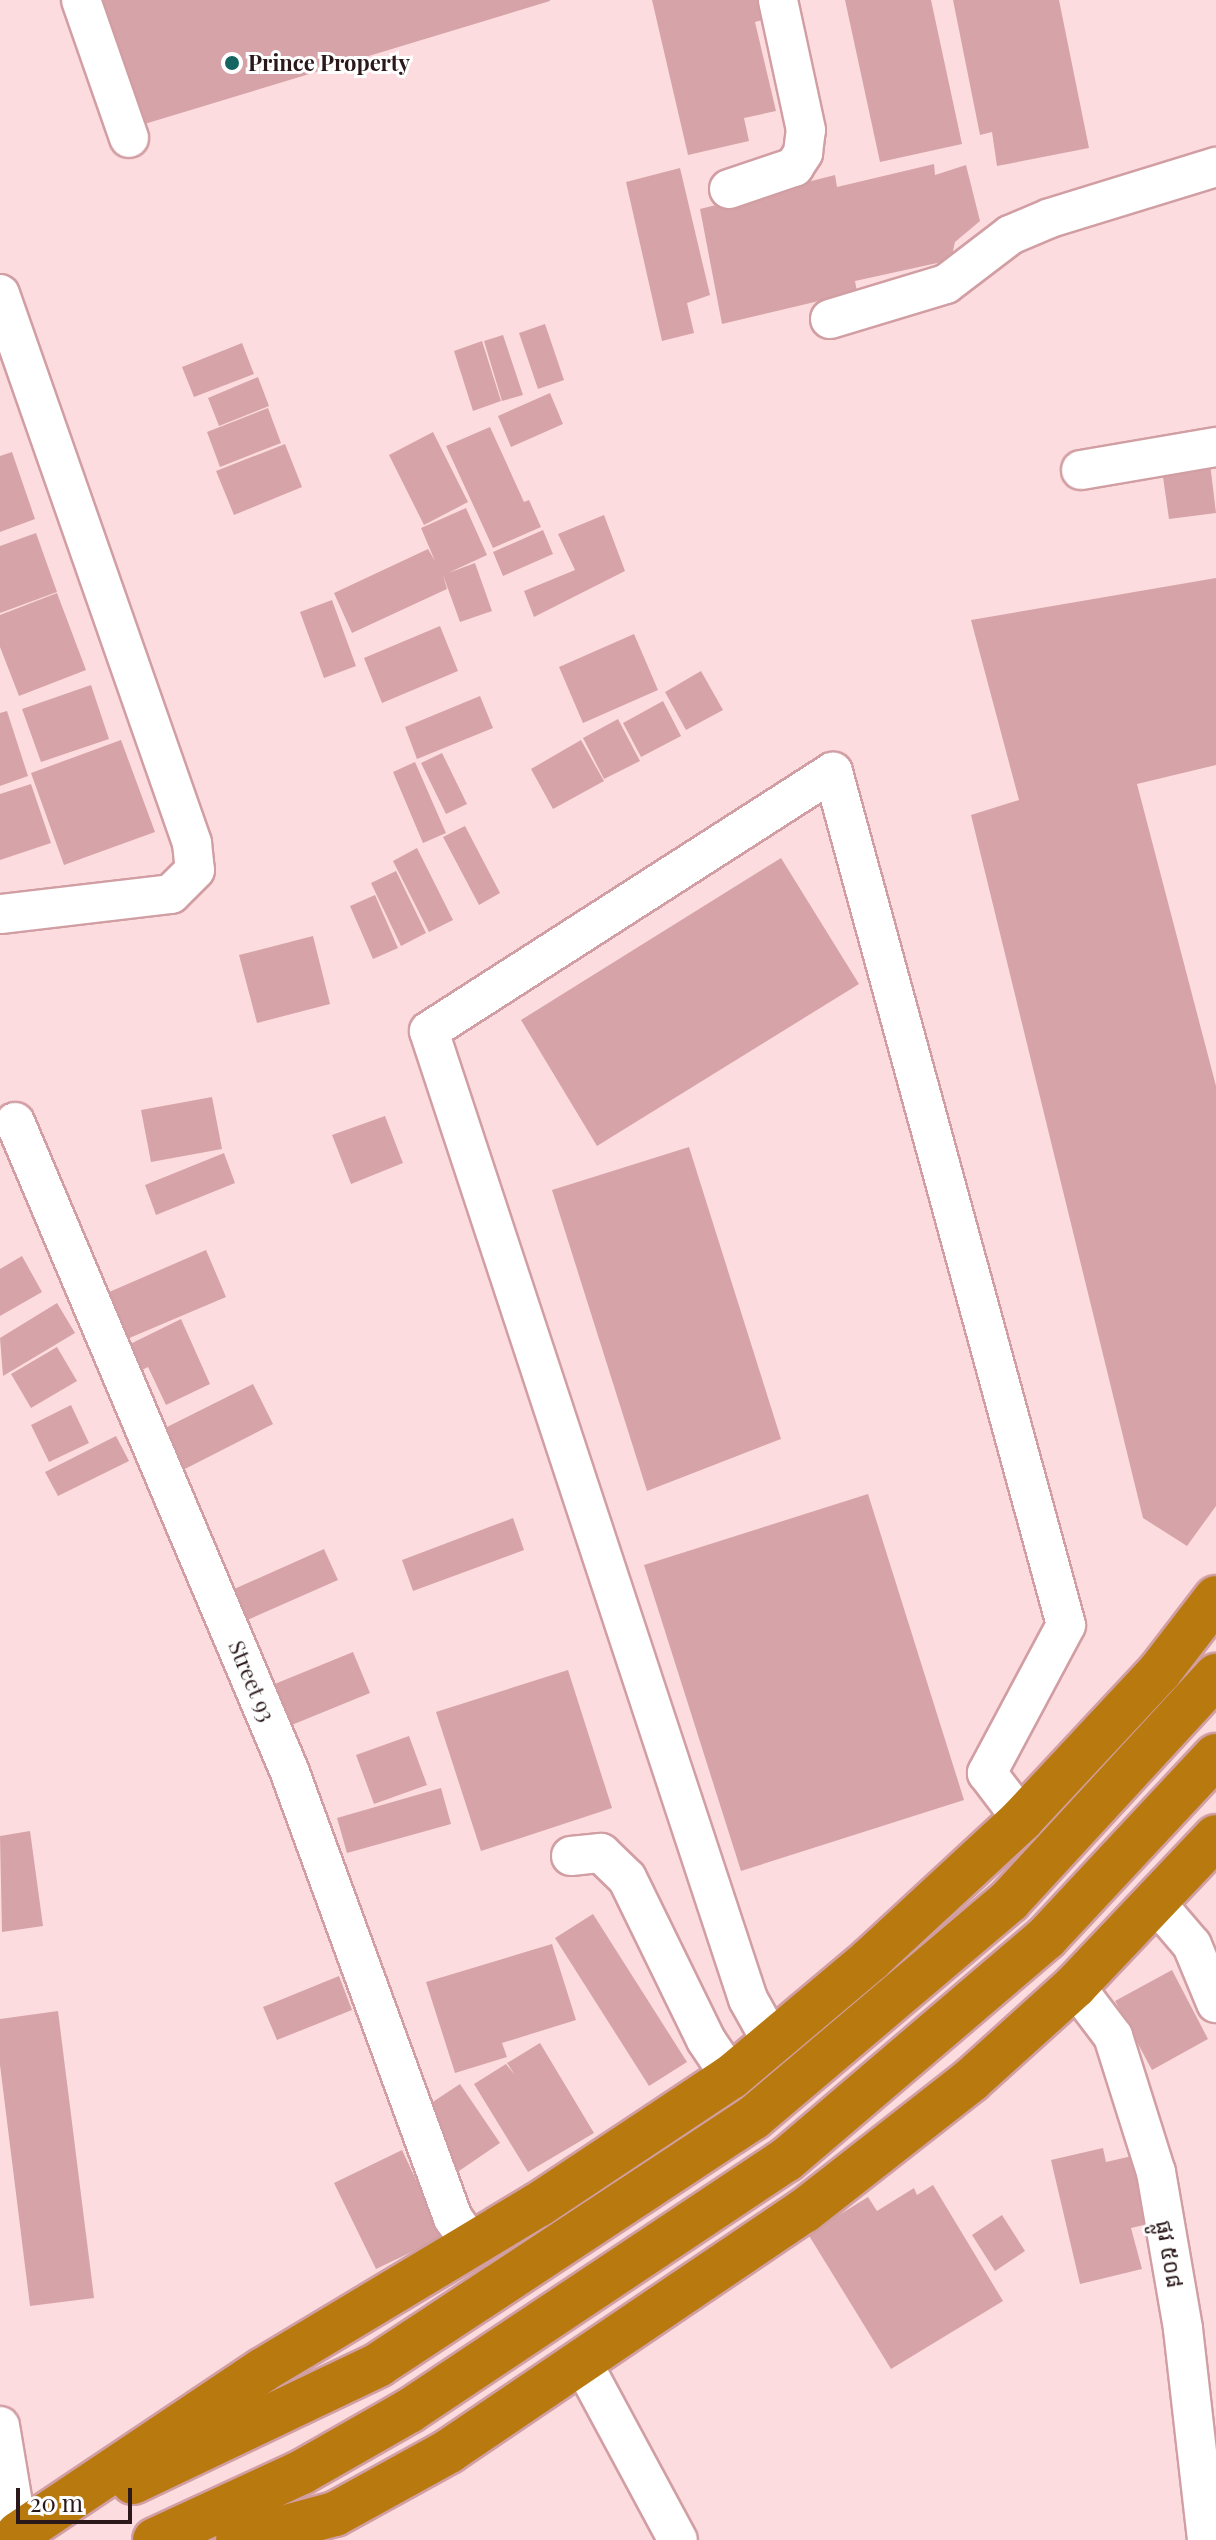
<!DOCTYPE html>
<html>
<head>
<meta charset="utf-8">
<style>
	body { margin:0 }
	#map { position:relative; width:1216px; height:2540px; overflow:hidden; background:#fddcdf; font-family:"Playfair Display","Noto Sans Khmer",serif }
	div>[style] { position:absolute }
	.building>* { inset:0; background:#d6a4a8 }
	.roads { filter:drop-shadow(2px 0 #d19fa3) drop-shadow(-2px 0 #d19fa3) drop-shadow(0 2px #d19fa3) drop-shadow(0 -2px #d19fa3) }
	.minor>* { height:38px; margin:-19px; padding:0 19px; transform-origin:19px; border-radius:19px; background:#fff }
	.highway>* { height:44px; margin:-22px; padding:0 22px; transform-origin:22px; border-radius:22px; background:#b87a0f }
	.dots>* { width:22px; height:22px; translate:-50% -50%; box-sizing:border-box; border:4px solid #fff; border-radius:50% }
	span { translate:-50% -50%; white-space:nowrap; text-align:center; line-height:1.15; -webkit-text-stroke:6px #fff; paint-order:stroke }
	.poi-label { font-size:22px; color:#2a181a; font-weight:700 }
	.left { translate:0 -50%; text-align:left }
	.street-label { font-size:22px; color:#2a181a }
	.scale { position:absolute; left:16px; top:2488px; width:116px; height:36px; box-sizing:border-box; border:4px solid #2a181a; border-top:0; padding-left:10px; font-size:24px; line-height:28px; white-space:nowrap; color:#2a181a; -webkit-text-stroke:6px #fff; paint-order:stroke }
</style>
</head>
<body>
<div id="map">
	<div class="building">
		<div style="clip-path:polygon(100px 0,550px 0,550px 1px,138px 126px)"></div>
		<div style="clip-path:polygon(652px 0,764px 0,769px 18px,755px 22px,776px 111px,744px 118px,749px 141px,688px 155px)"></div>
		<div style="clip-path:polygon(845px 0,931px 0,962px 144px,880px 162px)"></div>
		<div style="clip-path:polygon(953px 0,1059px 0,1089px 148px,997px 166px,992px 132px,980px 135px)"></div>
		<div style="clip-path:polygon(934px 164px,935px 175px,966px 165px,980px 221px,955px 242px,951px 260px,855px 281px,857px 292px,722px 324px,700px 209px,835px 175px,837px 187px)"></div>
		<div style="clip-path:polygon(680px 168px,710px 295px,687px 303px,694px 333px,662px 341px,626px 182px)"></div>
		<div style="clip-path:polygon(545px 324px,564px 380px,538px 389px,519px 333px)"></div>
		<div style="clip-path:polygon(503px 335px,523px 395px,502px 401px,484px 341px)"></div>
		<div style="clip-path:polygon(482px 341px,501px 401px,473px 411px,454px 351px)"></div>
		<div style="clip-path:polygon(242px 343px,254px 374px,194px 397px,182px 367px)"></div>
		<div style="clip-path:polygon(258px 377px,269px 406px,219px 426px,208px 398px)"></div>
		<div style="clip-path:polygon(550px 393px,563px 424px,511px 447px,498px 416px)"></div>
		<div style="clip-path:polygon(268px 408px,281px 443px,220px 467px,207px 432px)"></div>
		<div style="clip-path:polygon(490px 427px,524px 502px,529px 500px,541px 527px,493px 548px,446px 446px)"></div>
		<div style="clip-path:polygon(433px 432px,468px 502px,424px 525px,389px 455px)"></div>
		<div style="clip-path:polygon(285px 444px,302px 487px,234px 515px,216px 471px)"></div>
		<div style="clip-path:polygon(12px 452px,35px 519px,0 532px,0 456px)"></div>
		<div style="clip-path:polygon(1210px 463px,1216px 513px,1169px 519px,1162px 470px)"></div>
		<div style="clip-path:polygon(466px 508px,487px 555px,448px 573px,475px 563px,492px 611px,460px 622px,443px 575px,447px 589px,352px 633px,334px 593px,428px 549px,435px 561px,421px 528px)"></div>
		<div style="clip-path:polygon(604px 515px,625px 571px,534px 617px,524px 591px,575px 570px,558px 534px)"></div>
		<div style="clip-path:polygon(543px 530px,553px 554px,503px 576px,493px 552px)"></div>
		<div style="clip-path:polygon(36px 533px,57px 592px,0 613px,0 546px)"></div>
		<div style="clip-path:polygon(1216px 578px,1216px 765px,1137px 784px,1216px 1086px,1216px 1506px,1187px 1546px,1143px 1518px,971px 815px,1019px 800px,971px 620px)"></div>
		<div style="clip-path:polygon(57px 593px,86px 670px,19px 696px,0 647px,0 615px)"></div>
		<div style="clip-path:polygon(332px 600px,356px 666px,324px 678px,300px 612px)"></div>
		<div style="clip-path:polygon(440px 626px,458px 671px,382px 703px,364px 658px)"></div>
		<div style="clip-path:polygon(634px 634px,658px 690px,583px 723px,559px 667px)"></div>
		<div style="clip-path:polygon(701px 671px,723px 710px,686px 730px,665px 692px)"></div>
		<div style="clip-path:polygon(91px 685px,109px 739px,41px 762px,22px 709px)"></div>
		<div style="clip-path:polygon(480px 696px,493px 728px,417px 759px,405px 727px)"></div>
		<div style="clip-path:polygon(663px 701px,681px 736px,641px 757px,623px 723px)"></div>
		<div style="clip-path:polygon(7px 711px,28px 776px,0 786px,0 713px)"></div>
		<div style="clip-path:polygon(618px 719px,640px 761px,604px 779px,583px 738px)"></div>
		<div style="clip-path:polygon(121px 740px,155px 832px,64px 865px,31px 773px)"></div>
		<div style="clip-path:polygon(581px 740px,604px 781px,553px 809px,531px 769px)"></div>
		<div style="clip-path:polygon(442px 753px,467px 804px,446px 814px,421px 763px)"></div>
		<div style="clip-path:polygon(415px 762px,446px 833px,423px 843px,393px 772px)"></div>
		<div style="clip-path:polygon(31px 784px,51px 843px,0 860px,0 794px)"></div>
		<div style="clip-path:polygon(465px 826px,500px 893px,479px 905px,443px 837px)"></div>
		<div style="clip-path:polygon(417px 848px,453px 920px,429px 932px,393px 861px)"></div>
		<div style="clip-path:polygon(781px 858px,859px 984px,597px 1146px,521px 1020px)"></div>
		<div style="clip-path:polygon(396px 871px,426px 933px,401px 946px,371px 883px)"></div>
		<div style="clip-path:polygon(375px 895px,398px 948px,373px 959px,350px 906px)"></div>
		<div style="clip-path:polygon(313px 936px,330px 1004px,257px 1023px,239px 955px)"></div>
		<div style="clip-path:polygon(212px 1097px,222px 1149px,151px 1162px,141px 1110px)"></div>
		<div style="clip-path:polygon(385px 1116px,403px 1163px,351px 1184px,332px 1135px)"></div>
		<div style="clip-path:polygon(689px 1147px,781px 1439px,647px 1491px,552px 1190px)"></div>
		<div style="clip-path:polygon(224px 1153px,235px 1183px,156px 1215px,145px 1185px)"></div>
		<div style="clip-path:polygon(206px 1250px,226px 1297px,120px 1342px,100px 1296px)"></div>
		<div style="clip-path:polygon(22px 1256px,42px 1292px,0 1316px,0 1269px)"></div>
		<div style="clip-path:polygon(57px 1303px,75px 1333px,3px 1376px,0 1338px)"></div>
		<div style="clip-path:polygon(181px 1319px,210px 1384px,166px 1405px,148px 1367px,128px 1377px,116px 1351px)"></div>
		<div style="clip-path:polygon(57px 1347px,77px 1381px,31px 1408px,11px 1374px)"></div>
		<div style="clip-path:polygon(253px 1384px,273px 1424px,177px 1473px,157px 1432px)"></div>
		<div style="clip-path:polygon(71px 1405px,89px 1443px,49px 1462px,31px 1425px)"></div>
		<div style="clip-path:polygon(116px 1436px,129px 1461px,58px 1496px,45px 1472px)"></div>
		<div style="clip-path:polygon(868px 1494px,964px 1800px,741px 1871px,644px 1565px)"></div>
		<div style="clip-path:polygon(513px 1518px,524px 1550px,413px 1591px,402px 1560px)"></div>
		<div style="clip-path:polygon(324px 1549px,338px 1580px,236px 1625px,223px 1594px)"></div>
		<div style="clip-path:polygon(353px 1652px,370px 1693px,277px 1731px,260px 1690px)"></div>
		<div style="clip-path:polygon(568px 1670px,612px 1808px,481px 1851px,436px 1712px)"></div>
		<div style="clip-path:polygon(409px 1736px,427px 1785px,374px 1804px,356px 1755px)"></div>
		<div style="clip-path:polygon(441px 1788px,451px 1824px,347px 1853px,337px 1818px)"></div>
		<div style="clip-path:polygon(30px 1831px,43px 1926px,2px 1932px,0 1836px)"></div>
		<div style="clip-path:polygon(593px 1914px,687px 2062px,649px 2086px,555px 1938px)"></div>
		<div style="clip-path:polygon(552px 1944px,576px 2020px,502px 2043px,507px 2057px,455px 2073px,426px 1982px)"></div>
		<div style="clip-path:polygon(1172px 1970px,1208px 2039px,1152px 2070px,1115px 2001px)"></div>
		<div style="clip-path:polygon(339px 1976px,352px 2010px,277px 2040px,263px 2007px)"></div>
		<div style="clip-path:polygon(58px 2011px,94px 2298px,30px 2306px,0 2065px,0 2019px)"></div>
		<div style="clip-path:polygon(540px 2043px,594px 2133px,528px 2172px,474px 2084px,506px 2064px,515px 2075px,507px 2063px)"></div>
		<div style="clip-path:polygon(460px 2084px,500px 2143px,459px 2171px,419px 2111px)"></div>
		<div style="clip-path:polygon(1103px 2148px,1106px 2162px,1132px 2156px,1148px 2224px,1131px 2228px,1142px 2269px,1080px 2284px,1051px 2160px)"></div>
		<div style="clip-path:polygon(402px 2150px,443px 2237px,376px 2269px,334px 2183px)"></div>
		<div style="clip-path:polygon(933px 2185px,1003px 2301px,891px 2369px,808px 2234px,868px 2197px,877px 2211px,914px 2188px,917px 2195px)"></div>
		<div style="clip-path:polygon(1002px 2215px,1025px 2251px,995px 2271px,972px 2235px)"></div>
	</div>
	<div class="roads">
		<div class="minor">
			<div style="left:81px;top:0;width:146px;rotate:70.8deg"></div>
			<div style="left:729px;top:189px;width:69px;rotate:-18.7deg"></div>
			<div style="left:794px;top:167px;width:17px;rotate:-57deg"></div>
			<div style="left:803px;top:153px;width:23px;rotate:-83deg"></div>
			<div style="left:806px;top:130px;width:133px;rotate:-102.2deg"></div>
			<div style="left:0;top:294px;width:582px;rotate:70.72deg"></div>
			<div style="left:192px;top:843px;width:27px;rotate:84deg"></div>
			<div style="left:195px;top:870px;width:34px;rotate:135deg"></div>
			<div style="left:171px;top:894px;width:172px;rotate:173.3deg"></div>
			<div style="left:830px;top:319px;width:121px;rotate:-16.8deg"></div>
			<div style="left:946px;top:284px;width:81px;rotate:-37.4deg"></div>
			<div style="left:1010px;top:235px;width:43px;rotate:-23deg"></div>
			<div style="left:1050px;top:218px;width:174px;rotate:-17.1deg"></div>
			<div style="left:1081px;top:470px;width:137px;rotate:-9.7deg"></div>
			<div style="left:15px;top:1122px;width:704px;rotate:67.08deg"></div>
			<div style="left:289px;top:1770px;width:477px;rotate:69.9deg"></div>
			<div style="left:453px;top:2218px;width:33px;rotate:55deg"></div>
			<div style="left:571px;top:1856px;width:30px;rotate:-6deg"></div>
			<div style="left:601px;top:1853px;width:36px;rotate:44deg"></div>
			<div style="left:627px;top:1878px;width:180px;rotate:64deg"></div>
			<div style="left:706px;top:2040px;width:45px;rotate:56deg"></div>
			<div style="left:1156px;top:1903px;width:55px;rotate:49.4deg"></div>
			<div style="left:1192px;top:1945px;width:63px;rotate:67.5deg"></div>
			<div style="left:1075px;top:1986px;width:63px;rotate:52.8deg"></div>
			<div style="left:1113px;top:2036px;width:143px;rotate:72.5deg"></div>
			<div style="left:1156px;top:2172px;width:159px;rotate:80.2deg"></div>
			<div style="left:1183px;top:2329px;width:212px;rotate:83.5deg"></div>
			<div style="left:773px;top:2044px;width:51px;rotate:-119.1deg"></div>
			<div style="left:748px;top:1999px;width:1019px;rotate:-108.24deg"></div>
			<div style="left:429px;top:1031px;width:480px;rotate:-32.7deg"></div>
			<div style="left:833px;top:772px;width:884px;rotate:74.72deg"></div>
			<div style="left:1066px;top:1625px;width:168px;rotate:118.1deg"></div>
			<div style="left:987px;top:1773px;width:58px;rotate:52.7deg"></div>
			<div style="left:582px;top:2362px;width:202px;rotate:61.7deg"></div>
			<div style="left:0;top:2426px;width:109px;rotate:80.5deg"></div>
		</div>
		<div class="highway">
			<div style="left:133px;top:2482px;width:272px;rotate:-25.5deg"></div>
			<div style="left:378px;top:2365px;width:449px;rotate:-33.4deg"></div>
			<div style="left:753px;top:2118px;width:336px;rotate:-40.3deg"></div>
			<div style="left:1009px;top:1901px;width:306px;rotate:-47.4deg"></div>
			<div style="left:18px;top:2534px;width:295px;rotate:-33.8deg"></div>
			<div style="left:263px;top:2370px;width:321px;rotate:-31deg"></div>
			<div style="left:538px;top:2205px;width:232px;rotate:-33.6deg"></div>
			<div style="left:731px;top:2077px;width:183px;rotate:-40.1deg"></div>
			<div style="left:871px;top:1959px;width:206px;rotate:-42.8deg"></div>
			<div style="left:1022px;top:1819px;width:202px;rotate:-47deg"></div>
			<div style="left:1160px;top:1671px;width:92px;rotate:-52.5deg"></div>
			<div style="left:155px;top:2540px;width:162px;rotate:-24.8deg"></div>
			<div style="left:302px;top:2472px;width:123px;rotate:-29.7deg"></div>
			<div style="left:409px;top:2411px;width:453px;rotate:-33.7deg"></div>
			<div style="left:786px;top:2160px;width:342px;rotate:-40.5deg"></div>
			<div style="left:1046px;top:1938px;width:249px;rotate:-47deg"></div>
			<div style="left:238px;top:2540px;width:100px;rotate:-15deg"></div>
			<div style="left:335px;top:2514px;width:130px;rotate:-28.9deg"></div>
			<div style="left:449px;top:2451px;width:429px;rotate:-34.1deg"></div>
			<div style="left:804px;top:2211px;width:212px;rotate:-38.1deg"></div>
			<div style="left:971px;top:2080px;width:140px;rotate:-42.1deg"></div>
			<div style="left:1075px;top:1986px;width:205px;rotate:-46.6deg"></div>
		</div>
	</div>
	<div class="dots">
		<div style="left:232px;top:63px;background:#146462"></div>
	</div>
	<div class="poi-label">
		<span class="left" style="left:248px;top:63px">Prince Property</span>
	</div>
	<div class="street-label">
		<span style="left:252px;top:1681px;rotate:67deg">Street 93</span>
		<span style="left:1170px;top:2254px;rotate:80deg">ផ្លូវ ៥០៨</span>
	</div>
	<div class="scale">20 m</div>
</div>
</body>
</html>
